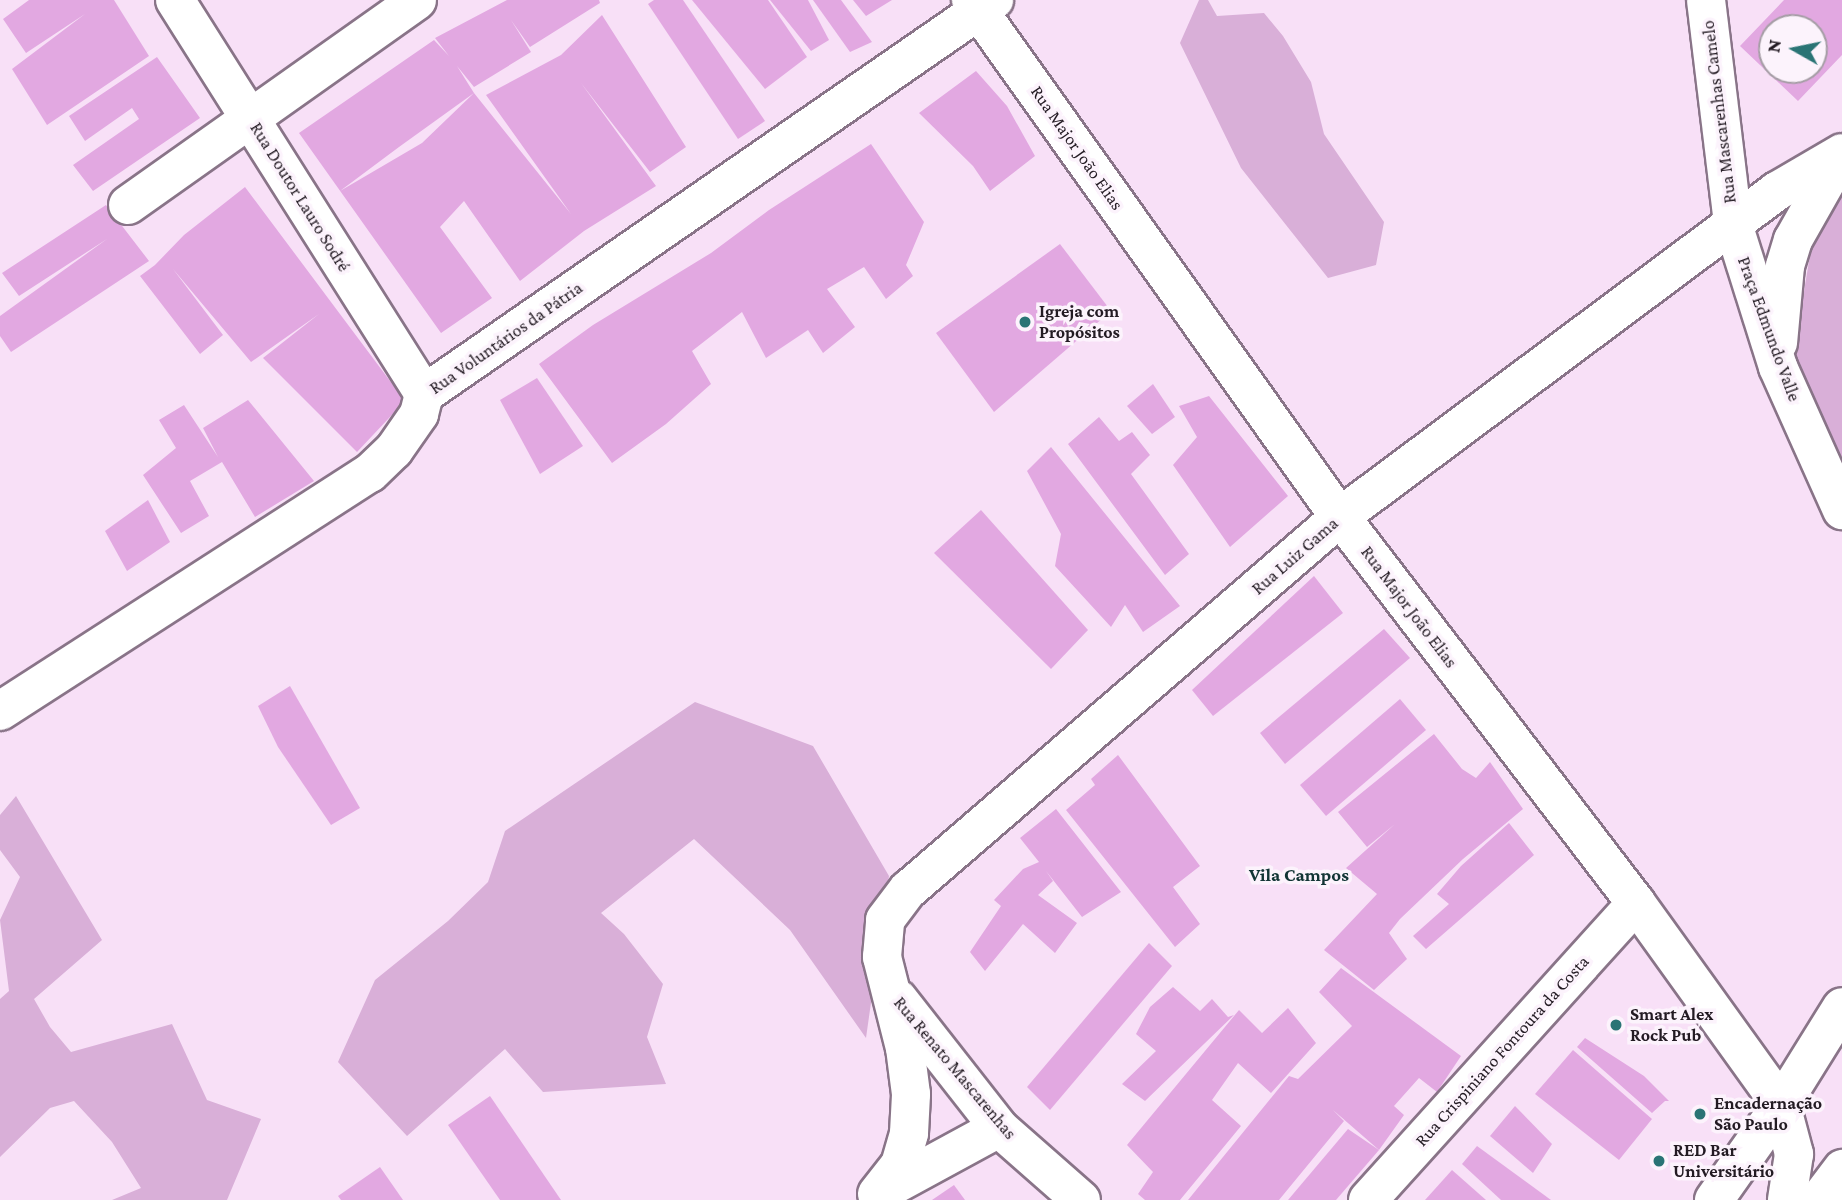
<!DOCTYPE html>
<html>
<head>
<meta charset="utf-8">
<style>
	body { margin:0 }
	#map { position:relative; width:1842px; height:1200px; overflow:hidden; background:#f8e0f7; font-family:"Crimson Pro",serif }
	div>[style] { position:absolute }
	.green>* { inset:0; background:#d9afd8 }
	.building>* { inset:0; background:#e2a8e1 }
	.roads { filter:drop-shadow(2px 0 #897488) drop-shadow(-2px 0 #897488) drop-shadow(0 2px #897488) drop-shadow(0 -2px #897488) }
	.street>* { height:38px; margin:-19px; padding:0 19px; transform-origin:19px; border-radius:19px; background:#fff }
	.secondary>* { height:38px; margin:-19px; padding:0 19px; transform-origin:19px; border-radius:19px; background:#fff }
	.dots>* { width:19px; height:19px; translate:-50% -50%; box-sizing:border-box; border:4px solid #fcf3fc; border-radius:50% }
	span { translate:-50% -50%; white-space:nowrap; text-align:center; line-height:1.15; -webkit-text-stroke:7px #fcf3fc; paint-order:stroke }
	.street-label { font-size:18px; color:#231b23 }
	.poi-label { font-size:18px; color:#231b23; font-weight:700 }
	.left { translate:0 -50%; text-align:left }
	.neighbourhood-label { font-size:19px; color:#123535; font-weight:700 }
	.north { position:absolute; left:1758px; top:14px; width:70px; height:70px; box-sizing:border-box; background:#fcf3fc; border:2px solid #a59da5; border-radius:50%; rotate:279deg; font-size:19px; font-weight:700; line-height:28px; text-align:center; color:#231b23 }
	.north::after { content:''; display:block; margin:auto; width:24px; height:32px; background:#2a7475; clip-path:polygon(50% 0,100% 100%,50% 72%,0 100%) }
</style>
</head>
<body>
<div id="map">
	<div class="green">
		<div style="clip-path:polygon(1199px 0,1208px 0,1217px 16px,1264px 13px,1283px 36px,1311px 82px,1324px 134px,1384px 222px,1376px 265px,1328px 278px,1241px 168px,1180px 43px)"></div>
		<div style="clip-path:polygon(1842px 196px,1842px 468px,1793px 357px,1813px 237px)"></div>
		<div style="clip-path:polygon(695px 702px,813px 746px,889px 876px,866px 1038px,790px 930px,694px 839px,601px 913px,624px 934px,663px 984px,647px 1037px,666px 1084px,543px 1092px,505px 1049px,407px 1136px,338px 1062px,375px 980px,448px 921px,488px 882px,505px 831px)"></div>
		<div style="clip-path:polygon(16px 796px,102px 940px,34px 999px,50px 1027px,71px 1052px,172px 1024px,207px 1100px,261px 1119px,227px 1200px,112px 1200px,141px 1188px,112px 1142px,74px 1101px,50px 1108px,0 1157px,0 999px,9px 991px,0 920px,20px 877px,0 850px,0 815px)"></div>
	</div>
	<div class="building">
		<div style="clip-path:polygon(29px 0,114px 0,149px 56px,47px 125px,12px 69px,85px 14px,26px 53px,3px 19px)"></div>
		<div style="clip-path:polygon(evenodd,507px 0,599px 0,600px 3px,530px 47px,511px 20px,531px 52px,474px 87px,457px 66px,474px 93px,571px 214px,486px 95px,561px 55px,602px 15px,686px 147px,650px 172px,581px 83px,656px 186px,584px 231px,520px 281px,464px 201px,440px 227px,492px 298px,441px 333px,299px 133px,434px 40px,449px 56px,435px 38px,507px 0,474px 93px,422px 143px,340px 191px,399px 147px,474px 93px)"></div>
		<div style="clip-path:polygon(654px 0,683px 0,765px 121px,738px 139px,648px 4px)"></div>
		<div style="clip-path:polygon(692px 0,768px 0,807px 57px,765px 89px)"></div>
		<div style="clip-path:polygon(770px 0,808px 0,829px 40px,811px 51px)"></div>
		<div style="clip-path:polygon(813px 0,841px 0,872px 42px,850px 52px)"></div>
		<div style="clip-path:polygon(853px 0,892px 0,866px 16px)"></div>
		<div style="clip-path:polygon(evenodd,1784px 0,1842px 0,1842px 55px,1798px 101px,1740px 46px,1784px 0,1772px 28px,1814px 28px,1814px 70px,1772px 70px,1772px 28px)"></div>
		<div style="clip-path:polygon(157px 57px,200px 118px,93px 191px,73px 165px,139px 119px,132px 108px,85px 141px,69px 116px)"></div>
		<div style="clip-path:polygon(976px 71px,1007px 106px,1035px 156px,990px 191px,973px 166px,919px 113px)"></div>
		<div style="clip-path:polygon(871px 144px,924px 222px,906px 265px,913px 276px,886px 299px,864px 267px,827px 289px,855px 327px,823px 353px,808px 330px,766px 358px,742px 312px,692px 351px,711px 384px,666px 424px,612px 463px,539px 364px,593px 325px,711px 253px,769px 210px)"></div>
		<div style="clip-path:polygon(245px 187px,405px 401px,357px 452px,263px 358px,319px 314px,251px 362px,173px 269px,223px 335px,200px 354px,140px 276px,155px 265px,184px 235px)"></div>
		<div style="clip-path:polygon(106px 205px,149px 261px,11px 352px,0 336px,0 316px,107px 239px,19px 296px,2px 273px)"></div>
		<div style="clip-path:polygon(1060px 244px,1111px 311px,994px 412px,936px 333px)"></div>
		<div style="clip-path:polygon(537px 378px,583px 446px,540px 474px,500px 400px)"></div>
		<div style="clip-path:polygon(1153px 384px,1175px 417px,1152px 434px,1127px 406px)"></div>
		<div style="clip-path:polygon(1209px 396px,1288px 496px,1230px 547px,1173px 465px,1197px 437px,1179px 406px)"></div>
		<div style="clip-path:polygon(248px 400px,314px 481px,255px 517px,222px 462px,190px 481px,209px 516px,181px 533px,143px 475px,176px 448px,159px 420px,184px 405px,218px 457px,203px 428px)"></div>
		<div style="clip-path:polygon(1099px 417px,1119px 441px,1132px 432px,1150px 455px,1131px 474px,1189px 554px,1165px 575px,1068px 444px)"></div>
		<div style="clip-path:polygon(1051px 447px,1180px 606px,1143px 632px,1125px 605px,1111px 627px,1055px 566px,1061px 534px,1027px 471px)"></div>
		<div style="clip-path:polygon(148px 500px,170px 542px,127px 571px,105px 531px)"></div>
		<div style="clip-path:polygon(981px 510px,1088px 630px,1051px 669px,934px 553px)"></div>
		<div style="clip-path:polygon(1314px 576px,1343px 613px,1213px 716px,1192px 690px)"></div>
		<div style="clip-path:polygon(1384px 629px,1410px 658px,1285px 764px,1260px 733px)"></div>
		<div style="clip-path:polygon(290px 686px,360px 808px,331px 825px,278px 747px,258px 706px)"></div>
		<div style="clip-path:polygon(1400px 699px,1426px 730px,1326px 816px,1300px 785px)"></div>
		<div style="clip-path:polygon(1434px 734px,1462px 769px,1476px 778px,1490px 762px,1523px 809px,1463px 859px,1400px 919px,1389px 933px,1407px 959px,1374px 990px,1324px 950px,1377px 894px,1346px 868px,1395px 824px,1367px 847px,1338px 812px)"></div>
		<div style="clip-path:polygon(1118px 755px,1200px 866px,1173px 887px,1200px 924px,1175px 947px,1066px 810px,1095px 785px,1091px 779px)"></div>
		<div style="clip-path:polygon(1056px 809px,1121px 892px,1082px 917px,1046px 871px,1053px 881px,1038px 895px,1077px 923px,1055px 953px,1023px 924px,985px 971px,970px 952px,1001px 906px,994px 900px,1023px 869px,1039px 862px,1020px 838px)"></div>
		<div style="clip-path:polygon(1509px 823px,1534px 855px,1426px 949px,1413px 936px,1449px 904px,1437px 894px,1461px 866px)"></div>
		<div style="clip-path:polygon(1149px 943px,1172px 966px,1050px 1110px,1027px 1087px)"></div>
		<div style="clip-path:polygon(1341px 968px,1461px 1056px,1437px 1092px,1419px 1078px,1394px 1106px,1404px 1115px,1379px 1150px,1333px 1110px,1344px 1121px,1279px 1200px,1188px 1200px,1289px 1076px,1298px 1079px,1352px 1026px,1319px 992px)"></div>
		<div style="clip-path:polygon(1173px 987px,1200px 1011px,1212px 999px,1228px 1017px,1234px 1015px,1145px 1101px,1122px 1084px,1156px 1051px,1136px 1034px,1150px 1007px)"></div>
		<div style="clip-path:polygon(1288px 1008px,1316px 1043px,1271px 1093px,1238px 1063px,1212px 1100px,1241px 1126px,1180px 1200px,1145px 1200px,1138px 1194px,1153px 1172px,1127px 1145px,1239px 1010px,1262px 1033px)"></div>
		<div style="clip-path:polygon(1585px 1038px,1644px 1076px,1669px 1101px,1665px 1101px,1652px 1113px,1577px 1047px)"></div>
		<div style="clip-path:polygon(1573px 1050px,1652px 1119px,1619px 1160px,1535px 1094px)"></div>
		<div style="clip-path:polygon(490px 1096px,561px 1200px,500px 1200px,448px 1125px)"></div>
		<div style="clip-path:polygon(1515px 1106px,1552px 1144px,1533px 1173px,1490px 1136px)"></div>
		<div style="clip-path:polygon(1348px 1129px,1379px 1150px,1336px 1200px,1288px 1200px)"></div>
		<div style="clip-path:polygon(1477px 1146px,1551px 1200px,1501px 1200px,1462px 1164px)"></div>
		<div style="clip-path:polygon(380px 1167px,403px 1200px,341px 1200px,338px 1196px)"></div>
		<div style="clip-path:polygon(1452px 1170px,1486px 1200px,1425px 1200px)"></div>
		<div style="clip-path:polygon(954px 1185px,965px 1200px,932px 1200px)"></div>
	</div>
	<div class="roads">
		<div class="street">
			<div style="left:175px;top:0;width:466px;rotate:57.7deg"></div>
			<div style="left:971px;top:0;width:612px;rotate:54.52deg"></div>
			<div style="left:1326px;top:498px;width:510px;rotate:52.57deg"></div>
			<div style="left:1636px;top:903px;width:249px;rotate:54.3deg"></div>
			<div style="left:128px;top:205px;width:354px;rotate:-35.3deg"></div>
			<div style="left:0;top:711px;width:440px;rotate:-32.8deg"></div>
			<div style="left:370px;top:473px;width:33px;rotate:-44deg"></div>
			<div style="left:394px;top:450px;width:44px;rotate:-55.2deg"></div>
			<div style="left:419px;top:414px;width:21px;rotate:-76deg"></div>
			<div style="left:424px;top:394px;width:693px;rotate:-34.65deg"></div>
			<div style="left:1368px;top:1200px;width:400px;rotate:-47.9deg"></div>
		</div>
		<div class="secondary">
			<div style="left:1706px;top:0;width:226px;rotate:83.1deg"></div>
			<div style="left:1733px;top:224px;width:150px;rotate:72.5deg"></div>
			<div style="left:1778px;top:367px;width:157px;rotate:65.9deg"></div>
			<div style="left:1778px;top:343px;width:77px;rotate:-84.8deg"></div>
			<div style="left:1785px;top:266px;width:27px;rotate:-73deg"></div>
			<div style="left:1793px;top:240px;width:98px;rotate:-60.5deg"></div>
			<div style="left:898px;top:999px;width:164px;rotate:51.9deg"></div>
			<div style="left:999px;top:1128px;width:109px;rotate:41.3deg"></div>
			<div style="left:1781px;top:1105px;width:51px;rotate:75.1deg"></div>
			<div style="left:1794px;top:1154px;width:47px;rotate:98.7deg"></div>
			<div style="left:881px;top:1192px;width:134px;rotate:-28.5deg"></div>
			<div style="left:877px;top:1194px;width:37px;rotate:-52deg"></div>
			<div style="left:900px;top:1165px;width:33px;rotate:-74deg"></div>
			<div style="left:909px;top:1133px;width:39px;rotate:-87deg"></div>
			<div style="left:911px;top:1094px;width:46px;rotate:-97.4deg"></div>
			<div style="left:905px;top:1048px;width:94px;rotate:-104.2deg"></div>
			<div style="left:882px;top:957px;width:37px;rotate:-85deg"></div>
			<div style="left:885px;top:920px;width:38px;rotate:-53deg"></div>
			<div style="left:908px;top:890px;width:572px;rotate:-40.82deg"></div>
			<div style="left:1341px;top:516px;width:544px;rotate:-36.7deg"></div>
			<div style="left:1777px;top:191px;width:75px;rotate:-30.3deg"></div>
			<div style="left:1714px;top:1200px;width:116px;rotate:-54.8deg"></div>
			<div style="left:1781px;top:1105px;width:115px;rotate:-58.1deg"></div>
			<div style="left:1819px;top:1200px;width:39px;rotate:-53deg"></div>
		</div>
	</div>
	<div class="dots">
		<div style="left:1025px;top:322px;background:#2a7475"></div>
		<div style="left:1616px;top:1025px;background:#2a7475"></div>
		<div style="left:1700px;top:1114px;background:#2a7475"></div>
		<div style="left:1659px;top:1161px;background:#2a7475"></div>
	</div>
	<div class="street-label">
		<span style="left:1719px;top:112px;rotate:-97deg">Rua Mascarenhas Camelo</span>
		<span style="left:1077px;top:148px;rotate:55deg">Rua Major João Elias</span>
		<span style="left:300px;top:197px;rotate:58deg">Rua Doutor Lauro Sodré</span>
		<span style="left:1769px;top:329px;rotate:70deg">Praça Edmundo Valle</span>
		<span style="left:506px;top:338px;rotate:-35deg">Rua Voluntários da Pátria</span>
		<span style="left:1295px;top:556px;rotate:-41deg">Rua Luiz Gama</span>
		<span style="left:1409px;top:607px;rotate:53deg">Rua Major João Elias</span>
		<span style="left:1502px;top:1051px;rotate:-48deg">Rua Crispiniano Fontoura da Costa</span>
		<span style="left:955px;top:1068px;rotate:50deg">Rua Renato Mascarenhas</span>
	</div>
	<div class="poi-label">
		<span class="left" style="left:1039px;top:322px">Igreja com<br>Propósitos</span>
		<span class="left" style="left:1630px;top:1025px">Smart Alex<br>Rock Pub</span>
		<span class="left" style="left:1714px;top:1114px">Encadernação<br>São Paulo</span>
		<span class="left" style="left:1673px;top:1161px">RED Bar<br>Universitário</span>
	</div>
	<div class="neighbourhood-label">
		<span style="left:1299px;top:875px">Vila Campos</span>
	</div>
	<div class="north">N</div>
</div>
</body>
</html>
